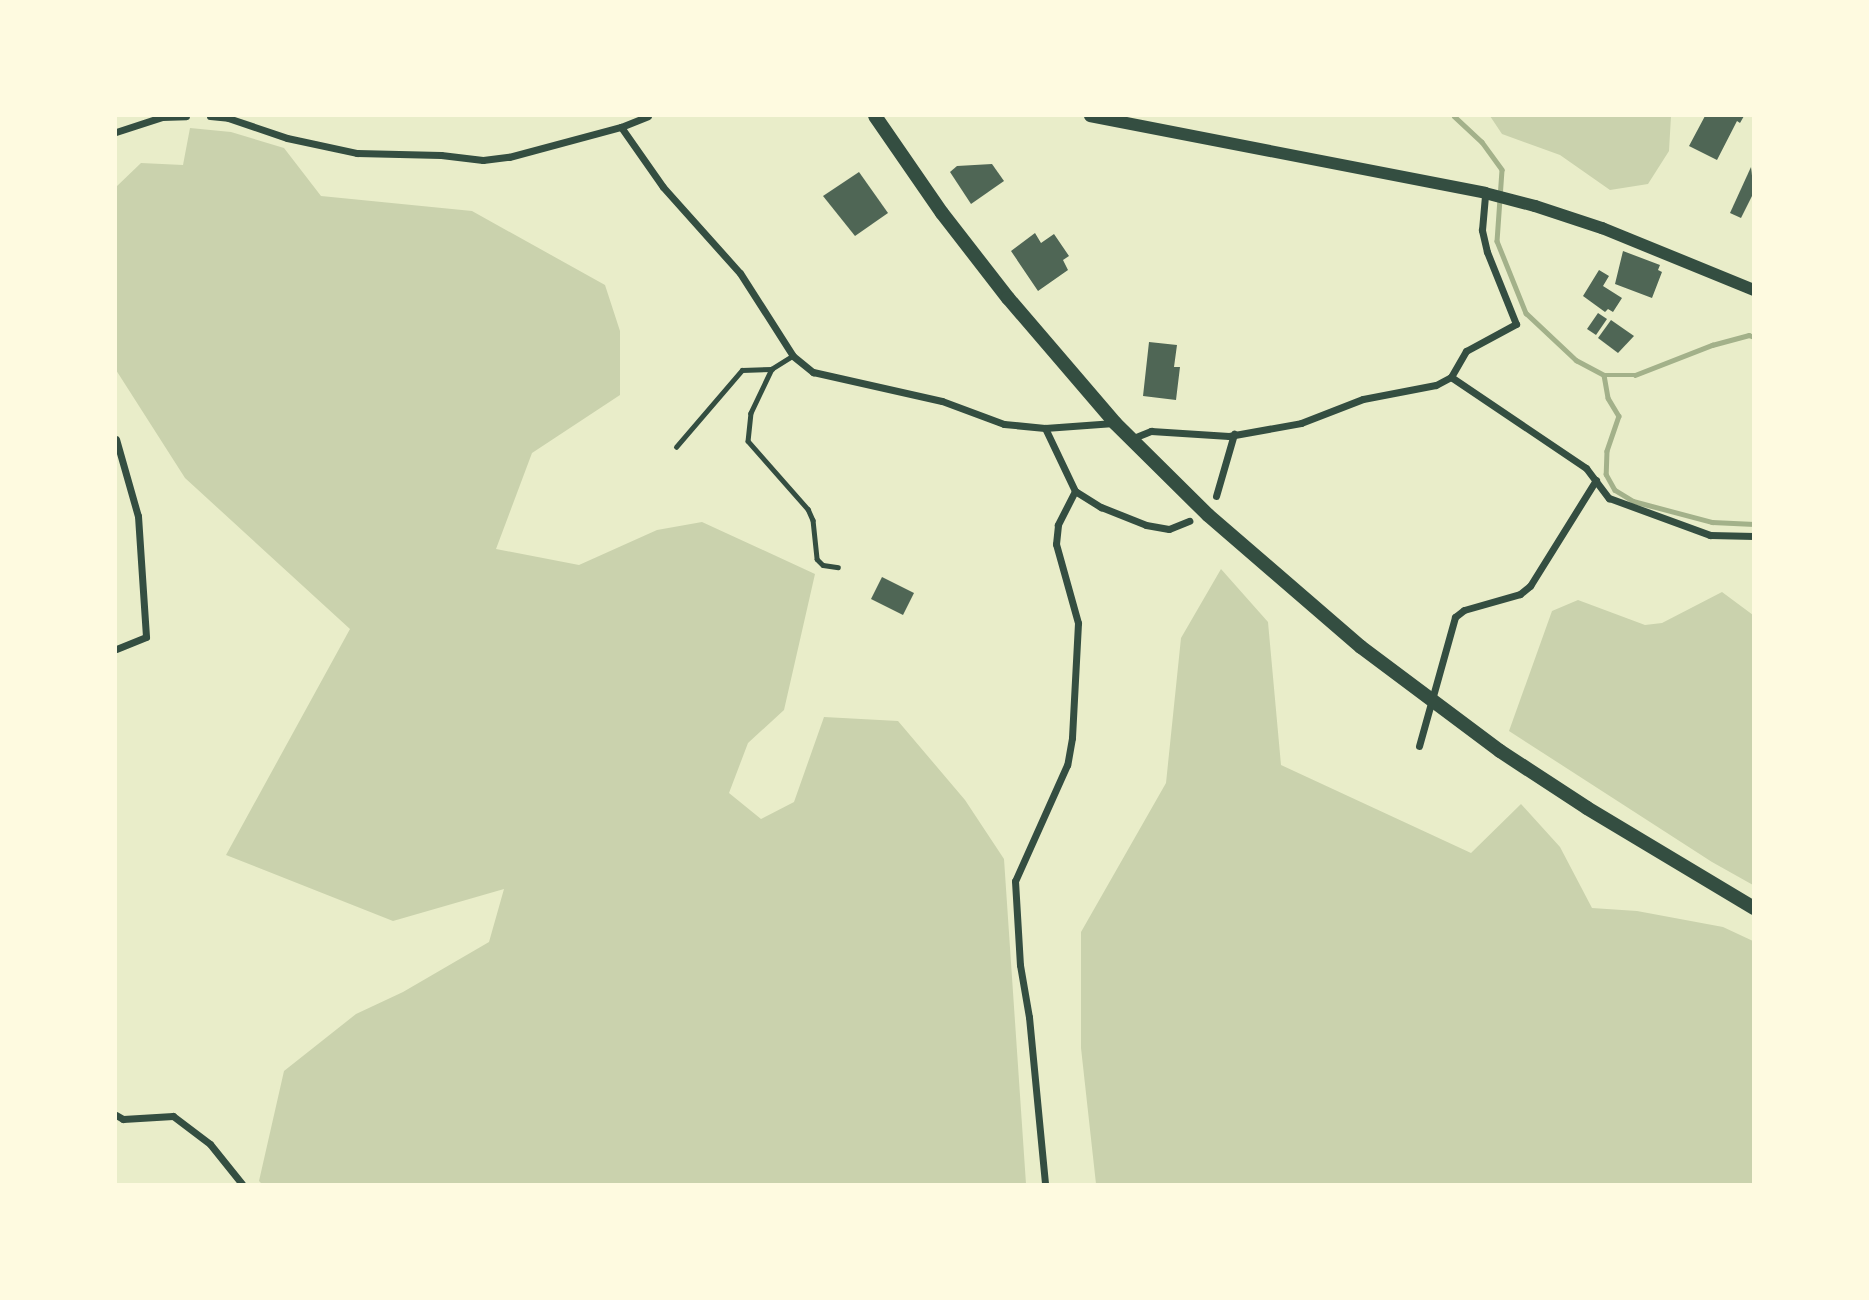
<!DOCTYPE html>
<html>
<head>
<meta charset="utf-8">
<style>
	body { margin:0 }
	#map { position:relative; width:1869px; height:1300px; overflow:hidden; background:#e9edc9; font-family:Raleway,sans-serif }
	div>[style] { position:absolute }
	.green>* { inset:0; background:#cad2ad }
	.stream>* { height:4.5px; margin:-2.25px; padding:0 2.25px; transform-origin:2.25px; border-radius:2.25px; background:#a3b18a }
	.building>* { inset:0; background:#4f6655 }
	.service>* { height:4.5px; margin:-2.25px; padding:0 2.25px; transform-origin:2.25px; border-radius:2.25px; background:#344e41 }
	.minor>* { height:7px; margin:-3.5px; padding:0 3.5px; transform-origin:3.5px; border-radius:3.5px; background:#344e41 }
	.primary>* { height:12px; margin:-6px; padding:0 6px; transform-origin:6px; border-radius:6px; background:#344e41 }
	.trunk>* { height:14px; margin:-7px; padding:0 7px; transform-origin:7px; border-radius:7px; background:#344e41 }
	span { translate:-50% -50%; white-space:nowrap; text-align:center; line-height:1.15; -webkit-text-stroke:7px #fefae0; paint-order:stroke }
	.frame { position:absolute; inset:0; border:117px solid #fefae0; pointer-events:none }
</style>
</head>
<body>
<div id="map">
	<div class="green">
		<div style="clip-path:polygon(1490px 116px,1671px 116px,1669px 151px,1648px 184px,1610px 190px,1560px 155px,1502px 134px)"></div>
		<div style="clip-path:polygon(190px 128px,231px 132px,284px 148px,321px 196px,472px 211px,605px 285px,620px 331px,620px 395px,532px 453px,496px 549px,579px 565px,657px 530px,702px 522px,815px 574px,784px 710px,748px 743px,729px 793px,761px 819px,794px 802px,824px 717px,898px 721px,965px 800px,1004px 859px,1026px 1184px,262px 1184px,259px 1181px,284px 1071px,356px 1014px,403px 992px,489px 942px,504px 889px,393px 921px,226px 855px,350px 629px,185px 478px,116px 370px,116px 187px,141px 163px,183px 165px)"></div>
		<div style="clip-path:polygon(1221px 569px,1268px 622px,1281px 765px,1471px 853px,1521px 804px,1560px 847px,1592px 908px,1637px 911px,1723px 927px,1753px 941px,1753px 1184px,1096px 1184px,1081px 1048px,1081px 932px,1166px 783px,1181px 638px)"></div>
		<div style="clip-path:polygon(1722px 592px,1753px 615px,1753px 885px,1712px 862px,1509px 731px,1552px 611px,1578px 600px,1645px 625px,1662px 623px)"></div>
	</div>
	<div class="stream">
		<div style="left:1454px;top:116px;width:38px;rotate:43deg"></div>
		<div style="left:1482px;top:142px;width:34px;rotate:54deg"></div>
		<div style="left:1502px;top:170px;width:71px;rotate:94deg"></div>
		<div style="left:1497px;top:241px;width:78px;rotate:68.1deg"></div>
		<div style="left:1526px;top:313px;width:69px;rotate:43.2deg"></div>
		<div style="left:1576px;top:360px;width:32px;rotate:28deg"></div>
		<div style="left:1604px;top:375px;width:31px"></div>
		<div style="left:1635px;top:375px;width:83px;rotate:-21.3deg"></div>
		<div style="left:1712px;top:345px;width:38px;rotate:-15deg"></div>
		<div style="left:1749px;top:335px;width:5px;rotate:22deg"></div>
		<div style="left:1604px;top:375px;width:23px;rotate:80deg"></div>
		<div style="left:1608px;top:398px;width:21px;rotate:59deg"></div>
		<div style="left:1619px;top:416px;width:37px;rotate:109deg"></div>
		<div style="left:1607px;top:451px;width:23px;rotate:92deg"></div>
		<div style="left:1606px;top:474px;width:18px;rotate:61deg"></div>
		<div style="left:1615px;top:490px;width:21px;rotate:31deg"></div>
		<div style="left:1633px;top:501px;width:82px;rotate:14.9deg"></div>
		<div style="left:1712px;top:522px;width:42px;rotate:2.7deg"></div>
	</div>
	<div class="building">
		<div style="clip-path:polygon(1705px 116px,1744px 116px,1740px 123px,1737px 121px,1717px 160px,1689px 146px)"></div>
		<div style="clip-path:polygon(992px 164px,1004px 181px,971px 204px,950px 172px,957px 166px)"></div>
		<div style="clip-path:polygon(1751px 167px,1754px 192px,1741px 218px,1730px 213px)"></div>
		<div style="clip-path:polygon(859px 172px,888px 213px,855px 236px,823px 196px)"></div>
		<div style="clip-path:polygon(1035px 233px,1041px 243px,1054px 234px,1069px 256px,1063px 260px,1068px 270px,1038px 291px,1011px 251px)"></div>
		<div style="clip-path:polygon(1623px 251px,1660px 265px,1658px 270px,1662px 272px,1652px 298px,1615px 284px)"></div>
		<div style="clip-path:polygon(1599px 270px,1609px 276px,1603px 286px,1622px 298px,1613px 312px,1608px 309px,1605px 312px,1583px 296px)"></div>
		<div style="clip-path:polygon(1598px 313px,1607px 319px,1596px 335px,1587px 329px)"></div>
		<div style="clip-path:polygon(1611px 320px,1634px 336px,1618px 353px,1598px 338px)"></div>
		<div style="clip-path:polygon(1149px 342px,1177px 345px,1174px 367px,1180px 367px,1176px 400px,1143px 396px)"></div>
		<div style="clip-path:polygon(882px 577px,914px 593px,903px 615px,871px 599px)"></div>
	</div>
	<div class="service">
		<div style="left:793px;top:356px;width:25px;rotate:148deg"></div>
		<div style="left:772px;top:369px;width:49px;rotate:115.5deg"></div>
		<div style="left:751px;top:413px;width:28px;rotate:96deg"></div>
		<div style="left:748px;top:441px;width:91px;rotate:48.6deg"></div>
		<div style="left:808px;top:509px;width:12px;rotate:66deg"></div>
		<div style="left:813px;top:520px;width:39px;rotate:84deg"></div>
		<div style="left:817px;top:559px;width:8px;rotate:45deg"></div>
		<div style="left:823px;top:565px;width:15px;rotate:8deg"></div>
		<div style="left:676px;top:447px;width:101px;rotate:-49.4deg"></div>
		<div style="left:742px;top:370px;width:30px;rotate:-2deg"></div>
	</div>
	<div class="minor">
		<div style="left:210px;top:116px;width:18px;rotate:6deg"></div>
		<div style="left:228px;top:118px;width:62px;rotate:18.7deg"></div>
		<div style="left:287px;top:138px;width:72px;rotate:12.1deg"></div>
		<div style="left:357px;top:153px;width:84px;rotate:1.4deg"></div>
		<div style="left:441px;top:155px;width:42px;rotate:6.8deg"></div>
		<div style="left:483px;top:160px;width:26px;rotate:-7deg"></div>
		<div style="left:509px;top:157px;width:116px;rotate:-15deg"></div>
		<div style="left:621px;top:127px;width:29px;rotate:-22deg"></div>
		<div style="left:621px;top:127px;width:73px;rotate:55deg"></div>
		<div style="left:663px;top:187px;width:115px;rotate:48.2deg"></div>
		<div style="left:740px;top:273px;width:98px;rotate:57.4deg"></div>
		<div style="left:793px;top:356px;width:26px;rotate:39deg"></div>
		<div style="left:813px;top:372px;width:132px;rotate:12.7deg"></div>
		<div style="left:942px;top:401px;width:66px;rotate:20.4deg"></div>
		<div style="left:1004px;top:424px;width:41px;rotate:5.6deg"></div>
		<div style="left:1045px;top:428px;width:69px;rotate:-4.1deg"></div>
		<div style="left:116px;top:132px;width:48px;rotate:-18.1deg"></div>
		<div style="left:162px;top:117px;width:24px;rotate:-2deg"></div>
		<div style="left:1451px;top:377px;width:163px;rotate:34deg"></div>
		<div style="left:1586px;top:468px;width:38px;rotate:53deg"></div>
		<div style="left:1609px;top:498px;width:108px;rotate:20.1deg"></div>
		<div style="left:1710px;top:535px;width:44px;rotate:1.3deg"></div>
		<div style="left:1045px;top:428px;width:70px;rotate:64.5deg"></div>
		<div style="left:1075px;top:491px;width:38px;rotate:117deg"></div>
		<div style="left:1058px;top:525px;width:19px;rotate:96deg"></div>
		<div style="left:1056px;top:544px;width:82px;rotate:74.4deg"></div>
		<div style="left:1078px;top:623px;width:115px;rotate:93deg"></div>
		<div style="left:1072px;top:738px;width:27px;rotate:100deg"></div>
		<div style="left:1067px;top:765px;width:127px;rotate:114.1deg"></div>
		<div style="left:1015px;top:881px;width:84px;rotate:86.6deg"></div>
		<div style="left:1020px;top:965px;width:53px;rotate:80.2deg"></div>
		<div style="left:1029px;top:1017px;width:168px;rotate:84.5deg"></div>
		<div style="left:116px;top:439px;width:80px;rotate:74.1deg"></div>
		<div style="left:138px;top:516px;width:121px;rotate:86.2deg"></div>
		<div style="left:146px;top:637px;width:32px;rotate:158deg"></div>
		<div style="left:1131px;top:439px;width:22px;rotate:-22deg"></div>
		<div style="left:1151px;top:431px;width:78px;rotate:3.7deg"></div>
		<div style="left:1229px;top:436px;width:73px;rotate:-10.2deg"></div>
		<div style="left:1301px;top:423px;width:66px;rotate:-21.2deg"></div>
		<div style="left:1363px;top:399px;width:74px;rotate:-10.9deg"></div>
		<div style="left:1436px;top:385px;width:17px;rotate:-28deg"></div>
		<div style="left:1451px;top:377px;width:30px;rotate:-60deg"></div>
		<div style="left:1466px;top:351px;width:57px;rotate:-28.4deg"></div>
		<div style="left:1516px;top:324px;width:78px;rotate:-111.9deg"></div>
		<div style="left:1487px;top:252px;width:23px;rotate:-103deg"></div>
		<div style="left:1482px;top:230px;width:37px;rotate:-85deg"></div>
		<div style="left:1075px;top:491px;width:31px;rotate:32deg"></div>
		<div style="left:1101px;top:507px;width:48px;rotate:21.8deg"></div>
		<div style="left:1146px;top:525px;width:23px;rotate:10deg"></div>
		<div style="left:1169px;top:529px;width:22px;rotate:-22deg"></div>
		<div style="left:1216px;top:496px;width:65px;rotate:-73.8deg"></div>
		<div style="left:1419px;top:746px;width:134px;rotate:-74.4deg"></div>
		<div style="left:1455px;top:617px;width:11px;rotate:-38deg"></div>
		<div style="left:1464px;top:610px;width:58px;rotate:-15.9deg"></div>
		<div style="left:1520px;top:594px;width:13px;rotate:-39deg"></div>
		<div style="left:1530px;top:586px;width:125px;rotate:-58.1deg"></div>
		<div style="left:116px;top:1115px;width:8px;rotate:30deg"></div>
		<div style="left:123px;top:1119px;width:50px;rotate:-3.4deg"></div>
		<div style="left:173px;top:1116px;width:46px;rotate:37.1deg"></div>
		<div style="left:210px;top:1144px;width:51px;rotate:51.3deg"></div>
	</div>
	<div class="primary">
		<div style="left:1090px;top:116px;width:402px;rotate:11deg"></div>
		<div style="left:1485px;top:193px;width:52px;rotate:14.6deg"></div>
		<div style="left:1535px;top:206px;width:71px;rotate:18.2deg"></div>
		<div style="left:1602px;top:228px;width:164px;rotate:22.2deg"></div>
	</div>
	<div class="trunk">
		<div style="left:875px;top:116px;width:118px;rotate:55.4deg"></div>
		<div style="left:942px;top:213px;width:108px;rotate:52.2deg"></div>
		<div style="left:1008px;top:298px;width:165px;rotate:49.4deg"></div>
		<div style="left:1115px;top:423px;width:131px;rotate:44.7deg"></div>
		<div style="left:1208px;top:515px;width:202px;rotate:40.8deg"></div>
		<div style="left:1361px;top:647px;width:174px;rotate:36.8deg"></div>
		<div style="left:1500px;top:751px;width:104px;rotate:33.2deg"></div>
		<div style="left:1587px;top:808px;width:195px;rotate:30.9deg"></div>
	</div>
	<div class="frame"></div>
</div>
</body>
</html>
